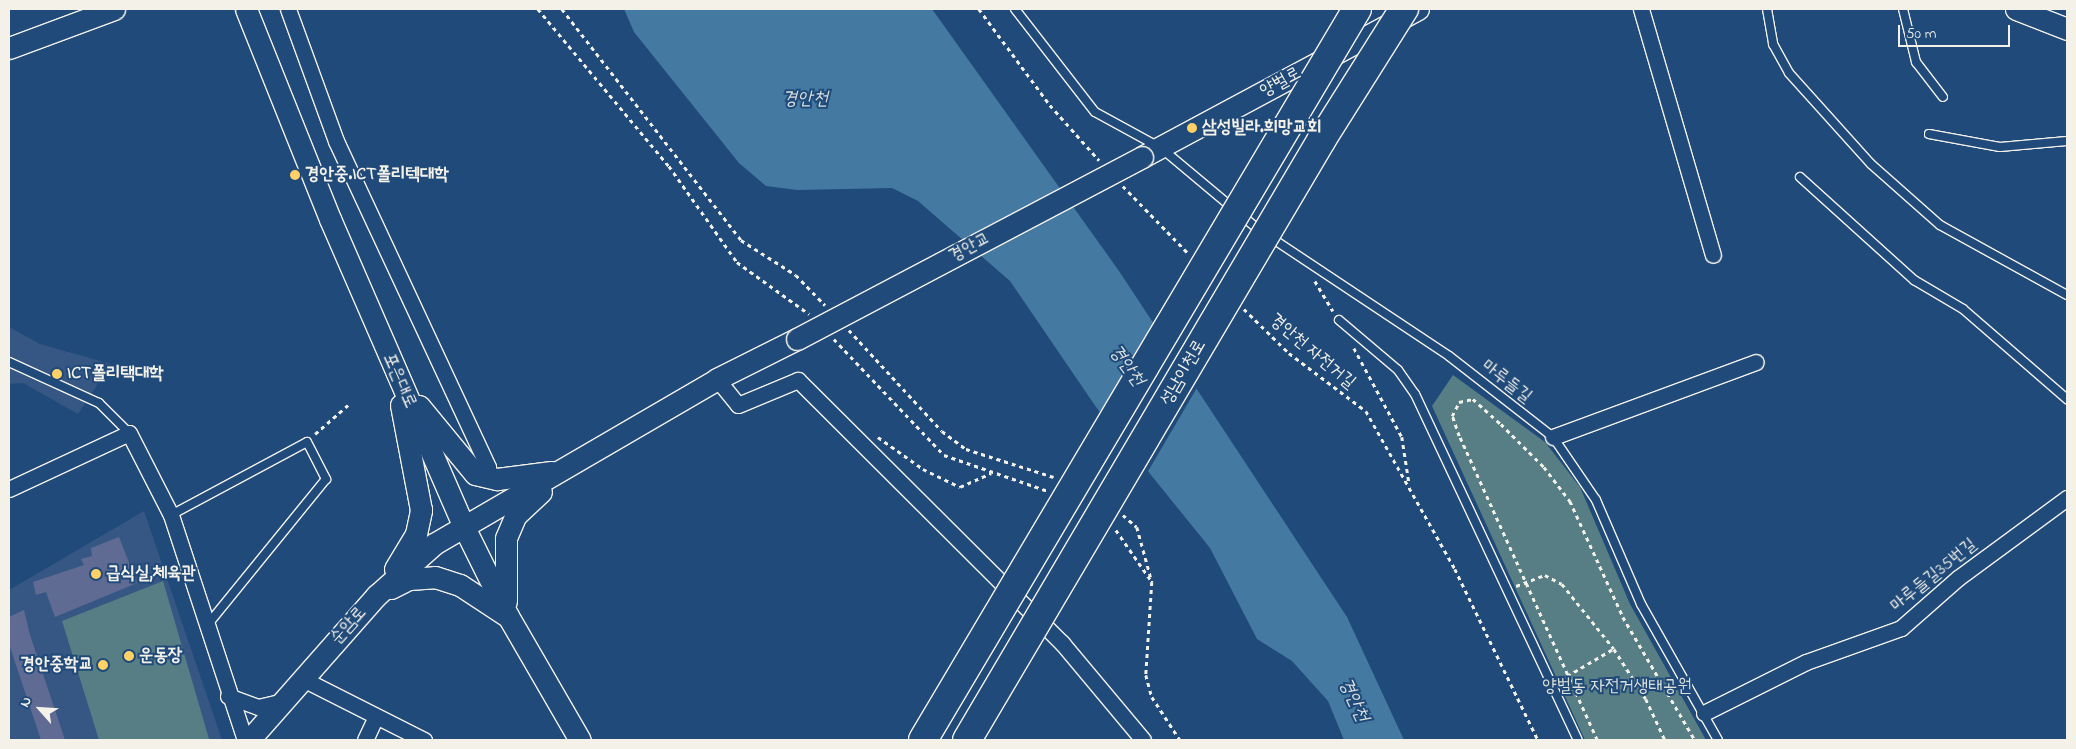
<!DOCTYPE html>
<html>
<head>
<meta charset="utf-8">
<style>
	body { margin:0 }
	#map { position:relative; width:2076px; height:749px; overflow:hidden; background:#1f4a7a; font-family:"Indie Flower","Poor Story",sans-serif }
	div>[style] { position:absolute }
	.built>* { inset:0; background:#365784 }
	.green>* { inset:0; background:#567e84 }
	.water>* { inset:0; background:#4479a1 }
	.pier>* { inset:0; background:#1f4a7a }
	.building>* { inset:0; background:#606b94 }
	.path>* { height:2.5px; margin-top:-1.25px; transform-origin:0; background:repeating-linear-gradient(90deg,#f4f1e8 0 4px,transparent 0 8px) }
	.roads { filter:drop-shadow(1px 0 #f4f1e8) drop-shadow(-1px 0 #f4f1e8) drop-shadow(0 1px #f4f1e8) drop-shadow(0 -1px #f4f1e8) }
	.lane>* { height:8px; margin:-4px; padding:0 4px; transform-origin:4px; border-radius:4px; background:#1f4a7a }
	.street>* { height:15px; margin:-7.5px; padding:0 7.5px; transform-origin:7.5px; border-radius:7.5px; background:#1f4a7a }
	.secondary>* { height:21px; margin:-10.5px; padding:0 10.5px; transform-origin:10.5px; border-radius:10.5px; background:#1f4a7a }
	.bridges { filter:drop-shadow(1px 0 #f4f1e8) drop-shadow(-1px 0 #f4f1e8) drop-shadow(0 1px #f4f1e8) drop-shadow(0 -1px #f4f1e8) }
	.secondary-bridge>* { height:21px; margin:-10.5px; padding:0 10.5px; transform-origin:10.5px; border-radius:10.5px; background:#1f4a7a }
	.highway-bridge>* { height:28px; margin:-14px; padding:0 14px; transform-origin:14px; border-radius:14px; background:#1f4a7a }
	.dots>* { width:14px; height:14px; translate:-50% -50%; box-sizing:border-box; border:2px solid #1f4a7a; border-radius:50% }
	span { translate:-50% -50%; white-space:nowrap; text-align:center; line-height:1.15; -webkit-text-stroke:4px #1f4a7a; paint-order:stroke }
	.street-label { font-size:18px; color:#f4f1e8 }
	.poi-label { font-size:18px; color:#f4f1e8; font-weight:700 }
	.left { translate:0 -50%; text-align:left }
	.right { translate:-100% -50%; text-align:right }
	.park-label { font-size:18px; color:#dce0d9 }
	.water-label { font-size:19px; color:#dadfdd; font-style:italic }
	.frame { position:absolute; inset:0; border:10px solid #f4f1e8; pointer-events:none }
	.north { position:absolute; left:15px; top:684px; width:50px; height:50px; -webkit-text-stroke:4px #1f4a7a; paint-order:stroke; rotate:296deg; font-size:14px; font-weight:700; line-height:20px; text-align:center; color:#f4f1e8 }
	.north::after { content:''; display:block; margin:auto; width:18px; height:22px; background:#f4f1e8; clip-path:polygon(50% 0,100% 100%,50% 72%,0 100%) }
	.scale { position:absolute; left:1898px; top:25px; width:112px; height:22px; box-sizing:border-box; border:2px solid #f4f1e8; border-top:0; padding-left:6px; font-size:15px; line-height:18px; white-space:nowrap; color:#f4f1e8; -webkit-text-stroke:4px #1f4a7a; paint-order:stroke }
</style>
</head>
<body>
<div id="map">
	<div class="built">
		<div style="clip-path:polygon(9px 327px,40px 344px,111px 364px,78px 414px,23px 383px,9px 384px)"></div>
		<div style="clip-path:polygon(144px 511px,222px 740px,9px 740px,9px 590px)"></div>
	</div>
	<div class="green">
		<div style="clip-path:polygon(1453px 375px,1545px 442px,1580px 487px,1630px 604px,1706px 740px,1585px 740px,1432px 406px)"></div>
		<div style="clip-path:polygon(163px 581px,209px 739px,99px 740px,62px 621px)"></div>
	</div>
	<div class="water">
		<div style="clip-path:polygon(624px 9px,932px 9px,1119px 271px,1347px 617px,1404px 740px,1344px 740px,1328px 701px,1292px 661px,1257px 639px,1210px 548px,1096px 407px,1010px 281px,918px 201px,892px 188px,797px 190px,766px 186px,739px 163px,634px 32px)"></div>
	</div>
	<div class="pier">
		<div style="clip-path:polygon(1157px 324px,1198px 386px,1147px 473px,1102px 418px)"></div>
	</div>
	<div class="building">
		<div style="clip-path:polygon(119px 537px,137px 583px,55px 617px,46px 592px,36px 595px,33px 582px,84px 565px,81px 559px,92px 556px,91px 548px)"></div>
		<div style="clip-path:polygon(24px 610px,30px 635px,65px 740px,41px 740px,9px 644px,9px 617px)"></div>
	</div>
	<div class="path">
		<div style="left:538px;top:9px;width:204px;rotate:50.2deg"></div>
		<div style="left:669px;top:166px;width:118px;rotate:54.7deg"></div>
		<div style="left:737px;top:262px;width:89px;rotate:35.8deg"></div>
		<div style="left:562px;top:9px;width:292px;rotate:52.2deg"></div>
		<div style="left:741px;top:240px;width:65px;rotate:32.5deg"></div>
		<div style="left:796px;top:275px;width:42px;rotate:46deg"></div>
		<div style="left:979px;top:9px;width:119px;rotate:53.5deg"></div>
		<div style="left:1050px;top:105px;width:74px;rotate:48.3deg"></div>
		<div style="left:1123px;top:186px;width:95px;rotate:45.9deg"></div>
		<div style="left:1315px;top:281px;width:35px;rotate:59deg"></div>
		<div style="left:1244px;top:309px;width:63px;rotate:44.4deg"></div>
		<div style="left:1289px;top:353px;width:96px;rotate:37deg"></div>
		<div style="left:1366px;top:411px;width:181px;rotate:60.6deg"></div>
		<div style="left:1455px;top:569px;width:190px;rotate:64.1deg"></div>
		<div style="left:849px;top:330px;width:137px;rotate:47.4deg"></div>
		<div style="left:942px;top:431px;width:30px;rotate:37deg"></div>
		<div style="left:966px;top:449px;width:92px;rotate:17.7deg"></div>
		<div style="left:834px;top:339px;width:160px;rotate:46.5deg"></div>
		<div style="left:944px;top:455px;width:110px;rotate:19.1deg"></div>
		<div style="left:1354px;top:348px;width:101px;rotate:61.7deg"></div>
		<div style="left:1402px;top:437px;width:46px;rotate:81.2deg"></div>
		<div style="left:315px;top:434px;width:44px;rotate:-41.3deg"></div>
		<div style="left:878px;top:437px;width:55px;rotate:35.4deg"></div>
		<div style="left:923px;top:469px;width:41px;rotate:25.9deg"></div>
		<div style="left:960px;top:487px;width:34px;rotate:-24deg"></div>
		<div style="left:1123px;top:515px;width:18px;rotate:41deg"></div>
		<div style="left:1137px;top:527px;width:57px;rotate:74.7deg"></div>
		<div style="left:1152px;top:582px;width:93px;rotate:93.7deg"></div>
		<div style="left:1146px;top:675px;width:23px;rotate:75deg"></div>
		<div style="left:1152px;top:697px;width:51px;rotate:56.9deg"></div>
		<div style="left:1116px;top:530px;width:60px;rotate:55.2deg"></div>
		<div style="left:1516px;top:586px;width:31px;rotate:-21deg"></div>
		<div style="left:1545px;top:575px;width:19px;rotate:28deg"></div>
		<div style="left:1562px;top:584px;width:83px;rotate:51.3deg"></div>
		<div style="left:1614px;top:649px;width:59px;rotate:57.4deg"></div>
		<div style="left:1646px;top:699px;width:45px;rotate:65.1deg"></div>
		<div style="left:1567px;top:676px;width:53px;rotate:-30.4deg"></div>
		<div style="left:1597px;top:740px;width:334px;rotate:-114.4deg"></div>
		<div style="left:1459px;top:436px;width:21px;rotate:-109deg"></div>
		<div style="left:1452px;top:416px;width:16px;rotate:-63deg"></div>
		<div style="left:1459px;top:402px;width:14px;rotate:-12deg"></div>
		<div style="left:1473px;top:399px;width:38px;rotate:42deg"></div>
		<div style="left:1501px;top:424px;width:61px;rotate:45deg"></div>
		<div style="left:1544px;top:467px;width:43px;rotate:52.6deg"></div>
		<div style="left:1570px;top:501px;width:128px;rotate:65.4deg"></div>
		<div style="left:1623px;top:617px;width:143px;rotate:59.7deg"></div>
	</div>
	<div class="roads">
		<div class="lane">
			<div style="left:1015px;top:9px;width:130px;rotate:52.2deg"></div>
			<div style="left:1095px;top:112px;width:75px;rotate:28.6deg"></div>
			<div style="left:1161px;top:148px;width:126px;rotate:39.9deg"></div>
			<div style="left:1258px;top:229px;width:229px;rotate:33.6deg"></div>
			<div style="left:1449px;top:356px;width:132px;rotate:37.9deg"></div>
			<div style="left:1553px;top:437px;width:76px;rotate:55.7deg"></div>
			<div style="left:1596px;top:500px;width:113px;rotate:66.6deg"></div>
			<div style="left:1641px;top:604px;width:156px;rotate:60.5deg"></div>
			<div style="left:1767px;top:9px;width:36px;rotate:80deg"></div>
			<div style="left:1773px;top:44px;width:33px;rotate:61deg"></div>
			<div style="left:1789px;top:73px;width:122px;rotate:48deg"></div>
			<div style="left:1871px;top:164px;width:92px;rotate:41.5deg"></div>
			<div style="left:1940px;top:225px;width:145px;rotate:28.9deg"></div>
			<div style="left:1903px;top:9px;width:55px;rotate:76.2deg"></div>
			<div style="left:1916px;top:62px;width:44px;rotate:52.4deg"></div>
			<div style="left:1929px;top:134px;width:72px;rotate:10.4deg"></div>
			<div style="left:2000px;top:147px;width:67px;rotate:-5.1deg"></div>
			<div style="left:1800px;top:177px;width:154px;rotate:42.1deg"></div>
			<div style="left:1914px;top:280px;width:57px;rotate:30.6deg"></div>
			<div style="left:1963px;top:309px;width:138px;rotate:40.9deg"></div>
			<div style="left:1339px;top:320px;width:77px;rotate:40.3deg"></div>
			<div style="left:1398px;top:370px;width:29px;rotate:55deg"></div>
			<div style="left:1415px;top:394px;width:382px;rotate:64.8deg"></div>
			<div style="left:9px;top:362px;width:99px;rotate:24.5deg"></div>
			<div style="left:99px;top:403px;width:42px;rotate:45deg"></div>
			<div style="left:171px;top:515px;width:154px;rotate:-28.2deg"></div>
			<div style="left:307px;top:442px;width:42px;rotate:62.8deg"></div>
			<div style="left:326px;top:479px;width:187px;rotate:129.1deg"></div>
		</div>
		<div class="street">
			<div style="left:288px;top:9px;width:140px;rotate:70deg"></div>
			<div style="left:336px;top:141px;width:360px;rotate:65deg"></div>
			<div style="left:488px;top:467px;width:11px;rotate:100deg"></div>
			<div style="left:1641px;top:9px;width:256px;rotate:73.7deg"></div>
			<div style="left:717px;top:379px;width:33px;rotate:51deg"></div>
			<div style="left:738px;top:405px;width:65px;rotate:-22.6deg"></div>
			<div style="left:798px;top:380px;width:373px;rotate:44.9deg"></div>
			<div style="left:1062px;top:643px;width:126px;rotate:50.1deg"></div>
			<div style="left:1553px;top:437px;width:216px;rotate:-20.3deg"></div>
			<div style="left:9px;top:489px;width:132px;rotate:-25deg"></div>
			<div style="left:129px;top:433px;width:92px;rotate:62.9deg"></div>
			<div style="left:171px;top:515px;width:237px;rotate:71.8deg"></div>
			<div style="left:301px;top:678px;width:138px;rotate:26.8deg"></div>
			<div style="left:228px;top:696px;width:32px;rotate:20deg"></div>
			<div style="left:258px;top:707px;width:23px;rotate:-13deg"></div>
			<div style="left:1704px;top:713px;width:114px;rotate:-26.6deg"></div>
			<div style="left:1806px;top:662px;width:101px;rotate:-19.7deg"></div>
			<div style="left:1901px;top:628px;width:76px;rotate:-41.3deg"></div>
			<div style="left:1958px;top:578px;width:135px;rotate:-36.3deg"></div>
			<div style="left:365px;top:740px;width:23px;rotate:-65deg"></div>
		</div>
		<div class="secondary">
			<div style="left:246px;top:9px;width:226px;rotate:68.2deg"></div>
			<div style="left:330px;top:219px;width:334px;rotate:66.5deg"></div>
			<div style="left:463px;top:525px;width:102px;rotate:63.7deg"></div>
			<div style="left:508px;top:616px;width:143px;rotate:59.9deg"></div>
			<div style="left:2016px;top:9px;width:55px;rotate:21.4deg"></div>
			<div style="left:9px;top:48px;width:112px;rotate:-20.4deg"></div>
			<div style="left:1142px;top:157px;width:313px;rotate:-28.2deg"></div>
			<div style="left:419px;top:406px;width:88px;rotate:50.5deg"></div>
			<div style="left:475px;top:474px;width:23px;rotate:13deg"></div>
			<div style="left:497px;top:479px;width:55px;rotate:-7.3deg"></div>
			<div style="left:395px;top:569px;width:41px;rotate:-59deg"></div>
			<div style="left:416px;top:534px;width:25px;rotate:-78deg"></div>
			<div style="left:421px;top:510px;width:107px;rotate:-100.8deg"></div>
			<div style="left:391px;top:588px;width:20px;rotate:-27deg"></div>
			<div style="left:409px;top:579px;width:26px;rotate:-4deg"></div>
			<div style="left:435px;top:577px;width:26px;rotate:18deg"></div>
			<div style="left:460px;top:585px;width:56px;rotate:33.4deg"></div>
			<div style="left:506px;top:601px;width:63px;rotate:-90deg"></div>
			<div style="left:506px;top:538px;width:25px;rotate:-67deg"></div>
			<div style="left:516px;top:515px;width:34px;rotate:-43deg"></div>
			<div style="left:249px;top:740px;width:193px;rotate:-48.6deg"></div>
			<div style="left:377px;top:595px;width:76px;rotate:-41.8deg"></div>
			<div style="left:434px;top:544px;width:328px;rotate:-30.2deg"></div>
			<div style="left:717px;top:379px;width:89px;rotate:-26.6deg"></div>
		</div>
	</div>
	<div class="bridges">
		<div class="secondary-bridge">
			<div style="left:797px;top:339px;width:390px;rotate:-27.8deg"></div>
		</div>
		<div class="highway-bridge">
			<div style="left:923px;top:740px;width:850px;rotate:-59.3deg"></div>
			<div style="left:967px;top:740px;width:698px;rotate:-59.43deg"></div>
			<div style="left:1322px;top:139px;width:154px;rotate:-57.8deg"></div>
		</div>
	</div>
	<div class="dots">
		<div style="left:1192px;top:128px;background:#ffd166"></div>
		<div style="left:295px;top:175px;background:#ffd166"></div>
		<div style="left:57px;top:374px;background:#ffd166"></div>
		<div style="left:96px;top:574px;background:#ffd166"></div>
		<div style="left:129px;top:656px;background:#ffd166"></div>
		<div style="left:103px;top:665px;background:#ffd166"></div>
	</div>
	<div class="street-label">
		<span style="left:1281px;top:83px;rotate:-28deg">양벌로</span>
		<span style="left:970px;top:248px;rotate:-28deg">경안교</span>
		<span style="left:1312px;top:352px;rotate:40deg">경안천 자전거길</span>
		<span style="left:1184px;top:373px;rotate:-60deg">성남이천로</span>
		<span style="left:399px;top:381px;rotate:66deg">포은대로</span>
		<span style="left:1506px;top:382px;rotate:38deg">마루들길</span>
		<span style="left:1934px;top:576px;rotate:-39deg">마루들길35번길</span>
		<span style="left:349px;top:626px;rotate:-48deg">순암로</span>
	</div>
	<div class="poi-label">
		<span class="left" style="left:1202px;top:128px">삼성빌라.희망교회</span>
		<span class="left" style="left:305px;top:175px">경안중.ICT폴리텍대학</span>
		<span class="left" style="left:67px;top:374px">ICT폴리택대학</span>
		<span class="left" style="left:106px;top:574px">급식실,체육관</span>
		<span class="left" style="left:139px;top:656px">운동장</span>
		<span class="right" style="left:93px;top:665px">경안중학교</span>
	</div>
	<div class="park-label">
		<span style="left:1617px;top:687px">양벌동 자전거생태공원</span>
	</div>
	<div class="water-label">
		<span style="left:805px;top:100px">경안천</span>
		<span style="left:1126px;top:366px;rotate:54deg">경안천</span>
		<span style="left:1353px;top:700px;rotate:65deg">경안천</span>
	</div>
	<div class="frame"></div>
	<div class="north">N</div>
	<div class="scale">50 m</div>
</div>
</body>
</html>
